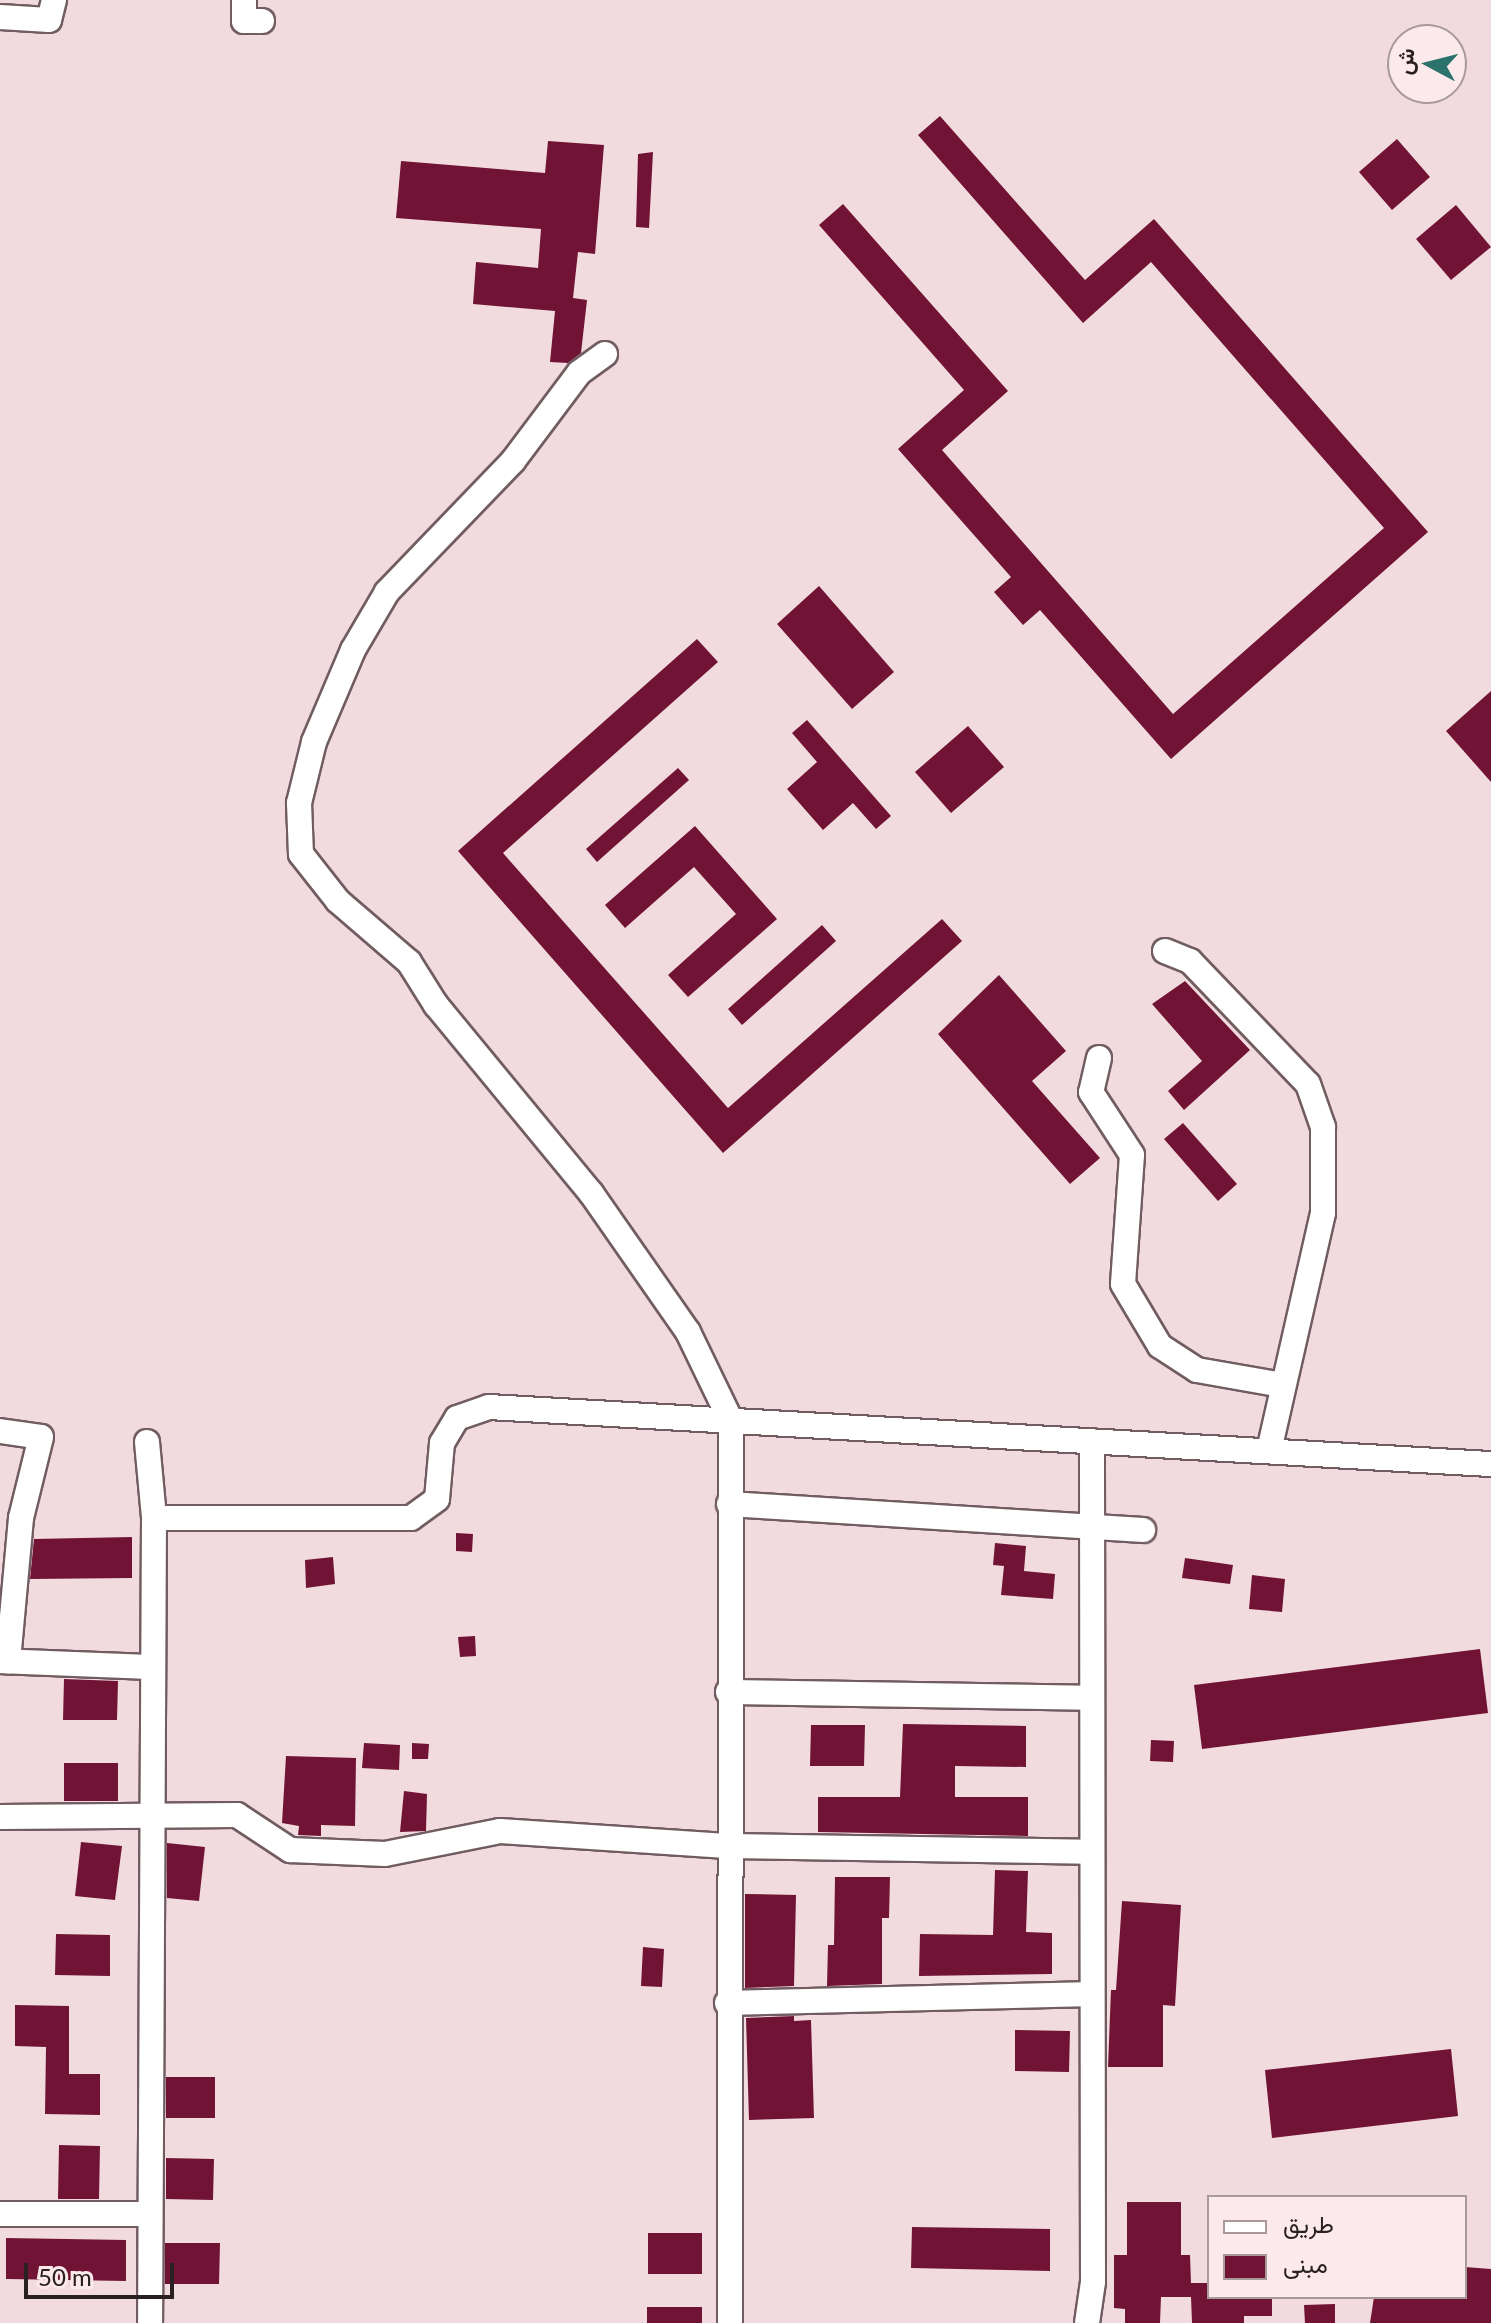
<!DOCTYPE html>
<html>
<head>
<meta charset="utf-8">
<style>
	body { margin:0 }
	#map { position:relative; width:1491px; height:2323px; overflow:hidden; background:#f2dbdf; font-family:Lato,Vazirmatn,sans-serif }
	div>[style] { position:absolute }
	.building>* { inset:0; background:#711334 }
	.roads { filter:drop-shadow(2px 0 #715d61) drop-shadow(-2px 0 #715d61) drop-shadow(0 2px #715d61) drop-shadow(0 -2px #715d61) }
	.minor>* { height:24px; margin:-12px; padding:0 12px; transform-origin:12px; border-radius:12px; background:#fff }
	span { translate:-50% -50%; white-space:nowrap; text-align:center; line-height:1.15; -webkit-text-stroke:8px #fce9ec; paint-order:stroke }
	.legend { position:absolute; left:1207px; top:2195px; width:260px; height:104px; box-sizing:border-box; background:#fce9ec; border:2px solid #a8999b; margin:0; padding:10px 14px; list-style:none; font-size:24px; color:#292022 }
	.legend li { display:flex; align-items:center; gap:16px; height:40px }
	.legend b { width:40px; border:2px solid #a8999b }
	.north { position:absolute; left:1387px; top:24px; width:80px; height:80px; box-sizing:border-box; background:#fce9ec; border:2px solid #a8999b; border-radius:50%; rotate:277deg; font-size:22px; font-weight:700; line-height:32px; text-align:center; color:#292022 }
	.north::after { content:''; display:block; margin:auto; width:28px; height:36px; background:#2a726b; clip-path:polygon(50% 0,100% 100%,50% 72%,0 100%) }
	.scale { position:absolute; left:24px; top:2263px; width:150px; height:36px; box-sizing:border-box; border:4px solid #292022; border-top:0; padding-left:10px; font-size:24px; line-height:28px; white-space:nowrap; color:#292022; -webkit-text-stroke:6px #fce9ec; paint-order:stroke }
</style>
</head>
<body>
<div id="map">
	<div class="building">
		<div style="clip-path:polygon(940px 116px,1085px 280px,1154px 219px,1428px 532px,1171px 759px,1040px 610px,1023px 625px,994px 592px,1011px 577px,898px 449px,964px 390px,819px 225px,843px 204px,1008px 391px,942px 450px,1173px 714px,1384px 528px,1151px 262px,1083px 323px,918px 135px)"></div>
		<div style="clip-path:polygon(1397px 139px,1430px 177px,1392px 210px,1359px 172px)"></div>
		<div style="clip-path:polygon(548px 141px,604px 145px,595px 254px,578px 252px,573px 298px,587px 300px,581px 353px,568px 363px,550px 362px,555px 311px,473px 304px,476px 262px,538px 268px,541px 229px,396px 218px,401px 161px,545px 173px)"></div>
		<div style="clip-path:polygon(653px 152px,649px 228px,636px 227px,638px 154px)"></div>
		<div style="clip-path:polygon(1456px 205px,1491px 247px,1451px 280px,1416px 239px)"></div>
		<div style="clip-path:polygon(819px 586px,894px 672px,852px 709px,777px 624px)"></div>
		<div style="clip-path:polygon(697px 639px,718px 662px,503px 853px,728px 1108px,942px 919px,962px 941px,723px 1153px,458px 851px)"></div>
		<div style="clip-path:polygon(1491px 691px,1491px 782px,1446px 731px)"></div>
		<div style="clip-path:polygon(807px 720px,891px 816px,876px 829px,853px 803px,823px 830px,787px 789px,817px 762px,792px 733px)"></div>
		<div style="clip-path:polygon(968px 726px,1004px 767px,951px 813px,915px 772px)"></div>
		<div style="clip-path:polygon(678px 768px,689px 780px,597px 862px,586px 849px)"></div>
		<div style="clip-path:polygon(695px 826px,777px 919px,688px 997px,668px 975px,736px 914px,694px 867px,625px 928px,605px 905px)"></div>
		<div style="clip-path:polygon(822px 925px,836px 941px,742px 1025px,728px 1009px)"></div>
		<div style="clip-path:polygon(999px 975px,1066px 1051px,1032px 1081px,1100px 1158px,1070px 1184px,938px 1034px)"></div>
		<div style="clip-path:polygon(1185px 981px,1250px 1050px,1184px 1110px,1168px 1091px,1202px 1061px,1152px 1004px)"></div>
		<div style="clip-path:polygon(1183px 1123px,1237px 1184px,1218px 1201px,1164px 1139px)"></div>
		<div style="clip-path:polygon(456px 1533px,473px 1534px,472px 1552px,456px 1551px)"></div>
		<div style="clip-path:polygon(132px 1537px,132px 1578px,30px 1579px,34px 1539px)"></div>
		<div style="clip-path:polygon(995px 1543px,1026px 1546px,1024px 1571px,1055px 1574px,1053px 1599px,1001px 1595px,1004px 1566px,993px 1565px)"></div>
		<div style="clip-path:polygon(333px 1557px,335px 1584px,306px 1588px,305px 1560px)"></div>
		<div style="clip-path:polygon(1185px 1558px,1233px 1565px,1230px 1584px,1182px 1578px)"></div>
		<div style="clip-path:polygon(1252px 1575px,1285px 1579px,1282px 1612px,1249px 1609px)"></div>
		<div style="clip-path:polygon(475px 1636px,476px 1656px,460px 1657px,458px 1637px)"></div>
		<div style="clip-path:polygon(1480px 1649px,1488px 1713px,1202px 1749px,1194px 1685px)"></div>
		<div style="clip-path:polygon(64px 1679px,118px 1681px,117px 1720px,63px 1720px)"></div>
		<div style="clip-path:polygon(903px 1724px,1026px 1726px,1026px 1767px,955px 1766px,955px 1797px,1028px 1797px,1028px 1836px,818px 1832px,818px 1797px,900px 1797px)"></div>
		<div style="clip-path:polygon(811px 1725px,865px 1725px,864px 1766px,810px 1766px)"></div>
		<div style="clip-path:polygon(1151px 1740px,1174px 1741px,1173px 1762px,1150px 1761px)"></div>
		<div style="clip-path:polygon(364px 1743px,400px 1745px,399px 1770px,362px 1768px)"></div>
		<div style="clip-path:polygon(412px 1743px,429px 1744px,428px 1759px,412px 1759px)"></div>
		<div style="clip-path:polygon(286px 1756px,356px 1758px,355px 1826px,321px 1825px,321px 1836px,298px 1835px,299px 1826px,282px 1823px)"></div>
		<div style="clip-path:polygon(64px 1763px,118px 1763px,118px 1801px,64px 1801px)"></div>
		<div style="clip-path:polygon(404px 1791px,427px 1794px,426px 1831px,400px 1832px)"></div>
		<div style="clip-path:polygon(81px 1842px,122px 1846px,115px 1900px,75px 1896px)"></div>
		<div style="clip-path:polygon(167px 1843px,205px 1847px,199px 1901px,167px 1898px)"></div>
		<div style="clip-path:polygon(995px 1870px,1028px 1871px,1026px 1932px,1052px 1933px,1052px 1974px,919px 1976px,920px 1934px,993px 1935px)"></div>
		<div style="clip-path:polygon(835px 1877px,890px 1877px,889px 1918px,882px 1918px,882px 1984px,827px 1986px,828px 1945px,834px 1945px)"></div>
		<div style="clip-path:polygon(745px 1894px,796px 1895px,794px 1986px,745px 1988px)"></div>
		<div style="clip-path:polygon(1122px 1901px,1181px 1905px,1175px 2006px,1163px 2005px,1163px 2067px,1108px 2067px,1111px 1990px,1116px 1990px)"></div>
		<div style="clip-path:polygon(56px 1934px,110px 1935px,110px 1976px,55px 1975px)"></div>
		<div style="clip-path:polygon(643px 1947px,664px 1949px,662px 1987px,641px 1986px)"></div>
		<div style="clip-path:polygon(15px 2005px,69px 2006px,69px 2074px,100px 2074px,100px 2115px,45px 2114px,46px 2047px,15px 2046px)"></div>
		<div style="clip-path:polygon(794px 2016px,794px 2021px,811px 2020px,814px 2118px,749px 2120px,746px 2018px)"></div>
		<div style="clip-path:polygon(1015px 2030px,1070px 2031px,1069px 2072px,1015px 2071px)"></div>
		<div style="clip-path:polygon(1451px 2049px,1458px 2116px,1272px 2138px,1265px 2070px)"></div>
		<div style="clip-path:polygon(166px 2077px,215px 2077px,215px 2118px,166px 2118px)"></div>
		<div style="clip-path:polygon(59px 2145px,100px 2146px,99px 2199px,58px 2199px)"></div>
		<div style="clip-path:polygon(166px 2158px,214px 2159px,213px 2200px,166px 2199px)"></div>
		<div style="clip-path:polygon(1127px 2202px,1181px 2202px,1181px 2255px,1190px 2255px,1191px 2283px,1209px 2283px,1209px 2297px,1272px 2297px,1272px 2316px,1244px 2316px,1244px 2323px,1192px 2323px,1191px 2297px,1161px 2297px,1160px 2323px,1125px 2323px,1125px 2309px,1114px 2308px,1114px 2255px,1127px 2255px)"></div>
		<div style="clip-path:polygon(912px 2227px,1050px 2229px,1050px 2271px,911px 2268px)"></div>
		<div style="clip-path:polygon(648px 2233px,702px 2233px,702px 2274px,648px 2274px)"></div>
		<div style="clip-path:polygon(6px 2238px,126px 2240px,126px 2281px,6px 2279px)"></div>
		<div style="clip-path:polygon(165px 2243px,220px 2243px,219px 2284px,165px 2284px)"></div>
		<div style="clip-path:polygon(1465px 2267px,1491px 2269px,1491px 2323px,1370px 2323px,1374px 2297px,1465px 2297px)"></div>
		<div style="clip-path:polygon(1335px 2304px,1335px 2323px,1305px 2323px,1304px 2305px)"></div>
		<div style="clip-path:polygon(647px 2307px,702px 2307px,702px 2323px,647px 2323px)"></div>
	</div>
	<div class="roads">
		<div class="minor">
			<div style="left:244px;top:0;width:21px;rotate:90deg"></div>
			<div style="left:244px;top:21px;width:18px"></div>
			<div style="left:0;top:17px;width:49px;rotate:3.5deg"></div>
			<div style="left:49px;top:20px;width:21px;rotate:-76deg"></div>
			<div style="left:605px;top:354px;width:32px;rotate:144deg"></div>
			<div style="left:579px;top:373px;width:110px;rotate:126.9deg"></div>
			<div style="left:513px;top:461px;width:182px;rotate:133.9deg"></div>
			<div style="left:387px;top:592px;width:67px;rotate:120.4deg"></div>
			<div style="left:353px;top:650px;width:100px;rotate:113deg"></div>
			<div style="left:314px;top:742px;width:63px;rotate:103.8deg"></div>
			<div style="left:299px;top:803px;width:51px;rotate:87.8deg"></div>
			<div style="left:301px;top:854px;width:60px;rotate:51.8deg"></div>
			<div style="left:338px;top:901px;width:94px;rotate:40.7deg"></div>
			<div style="left:409px;top:962px;width:51px;rotate:57.9deg"></div>
			<div style="left:436px;top:1005px;width:244px;rotate:50.5deg"></div>
			<div style="left:591px;top:1193px;width:169px;rotate:55.1deg"></div>
			<div style="left:688px;top:1332px;width:99px;rotate:64.2deg"></div>
			<div style="left:731px;top:1421px;width:902px;rotate:90.06deg"></div>
			<div style="left:1165px;top:951px;width:27px;rotate:22deg"></div>
			<div style="left:1190px;top:961px;width:170px;rotate:46.2deg"></div>
			<div style="left:1308px;top:1084px;width:46px;rotate:70.8deg"></div>
			<div style="left:1323px;top:1127px;width:86px;rotate:90deg"></div>
			<div style="left:1323px;top:1213px;width:244px;rotate:102.8deg"></div>
			<div style="left:1099px;top:1058px;width:35px;rotate:103deg"></div>
			<div style="left:1091px;top:1092px;width:75px;rotate:56.9deg"></div>
			<div style="left:1132px;top:1155px;width:129px;rotate:94deg"></div>
			<div style="left:1123px;top:1284px;width:72px;rotate:59.2deg"></div>
			<div style="left:1160px;top:1346px;width:44px;rotate:33deg"></div>
			<div style="left:1197px;top:1370px;width:86px;rotate:10deg"></div>
			<div style="left:0;top:1431px;width:41px;rotate:8.3deg"></div>
			<div style="left:41px;top:1437px;width:83px;rotate:103.9deg"></div>
			<div style="left:21px;top:1518px;width:144px;rotate:95.2deg"></div>
			<div style="left:147px;top:1442px;width:76px;rotate:84.7deg"></div>
			<div style="left:154px;top:1518px;width:805px;rotate:90.28deg"></div>
			<div style="left:729px;top:1504px;width:415px;rotate:3.6deg"></div>
			<div style="left:154px;top:1518px;width:257px"></div>
			<div style="left:411px;top:1518px;width:32px;rotate:-36deg"></div>
			<div style="left:437px;top:1499px;width:56px;rotate:-84.9deg"></div>
			<div style="left:442px;top:1443px;width:29px;rotate:-59deg"></div>
			<div style="left:457px;top:1418px;width:34px;rotate:-19deg"></div>
			<div style="left:489px;top:1407px;width:1004px;rotate:3.26deg"></div>
			<div style="left:0;top:1661px;width:151px;rotate:2.3deg"></div>
			<div style="left:728px;top:1692px;width:363px;rotate:0.9deg"></div>
			<div style="left:0;top:1817px;width:237px;rotate:-0.5deg"></div>
			<div style="left:237px;top:1815px;width:64px;rotate:33.4deg"></div>
			<div style="left:290px;top:1850px;width:95px;rotate:2.4deg"></div>
			<div style="left:385px;top:1854px;width:117px;rotate:-11.3deg"></div>
			<div style="left:500px;top:1831px;width:227px;rotate:3.8deg"></div>
			<div style="left:727px;top:1846px;width:365px;rotate:0.9deg"></div>
			<div style="left:727px;top:2003px;width:365px;rotate:-1.4deg"></div>
			<div style="left:0;top:2214px;width:149px"></div>
			<div style="left:1087px;top:2323px;width:41px;rotate:-81.7deg"></div>
			<div style="left:1093px;top:2282px;width:841px;rotate:-90.07deg"></div>
		</div>
	</div>
	<ul class="legend">
	<li><b style="height:10px;background:#fff"></b>طريق</li>
	<li><b style="height:22px;background:#711334"></b>مبنى</li>
	</ul>
	<div class="north">ش</div>
	<div class="scale">50 m</div>
</div>
</body>
</html>
